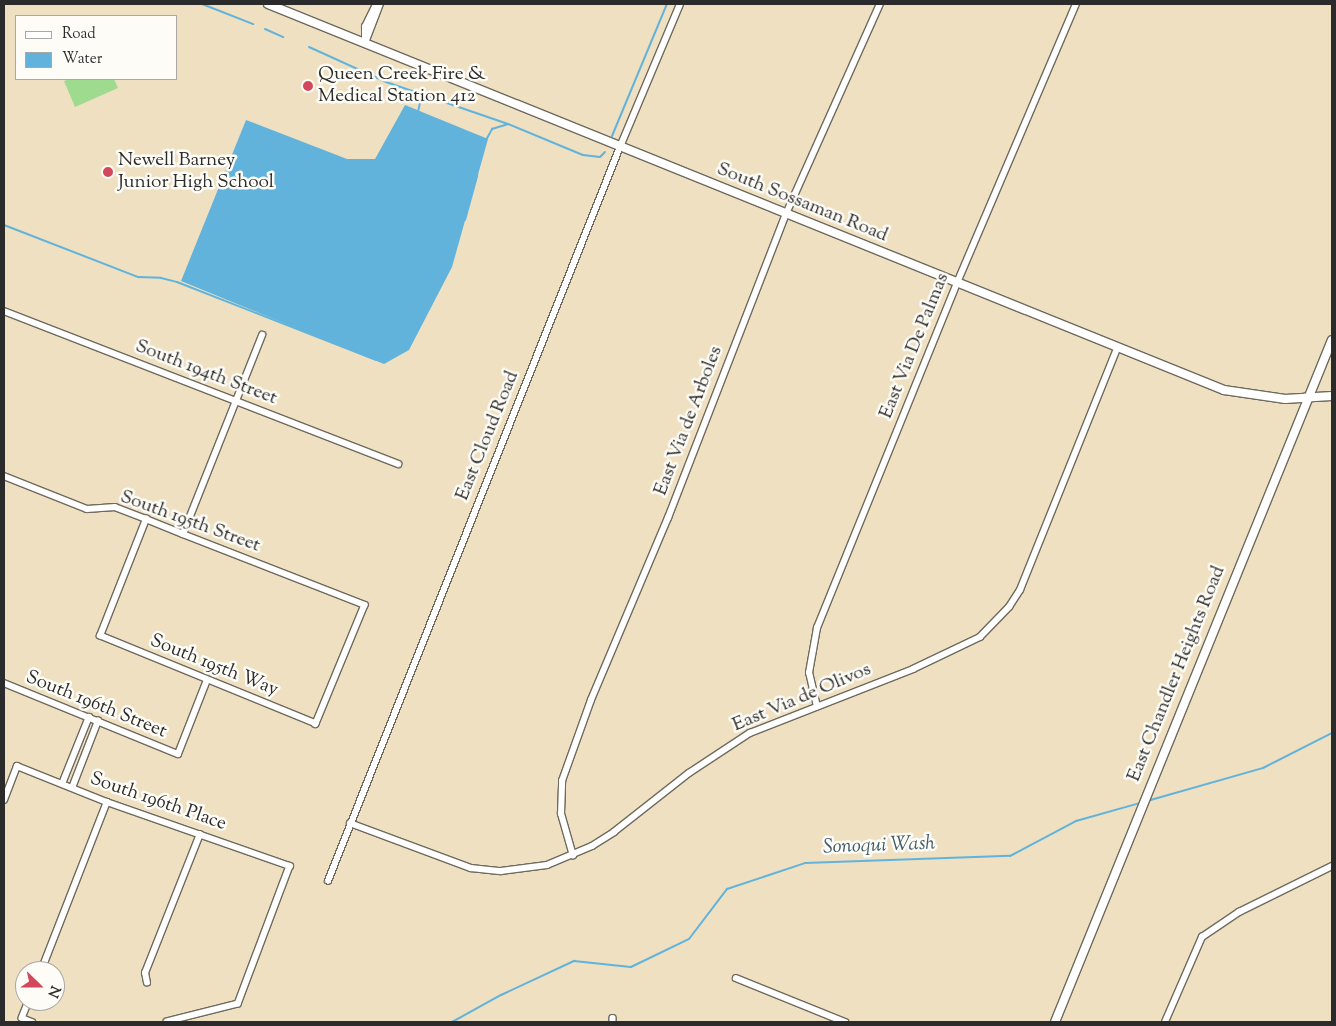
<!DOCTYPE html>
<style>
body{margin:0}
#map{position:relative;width:1336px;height:1026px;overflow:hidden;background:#eee0c0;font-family:"Sorts Mill Goudy",serif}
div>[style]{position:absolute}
.green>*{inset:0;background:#9fdb8f}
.water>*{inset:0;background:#61b3dc}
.stream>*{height:2px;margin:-1px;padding:0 1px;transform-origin:1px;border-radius:1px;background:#61b3dc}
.roads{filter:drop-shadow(1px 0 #6f6a5f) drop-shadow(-1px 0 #6f6a5f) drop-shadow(0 1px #6f6a5f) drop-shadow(0 -1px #6f6a5f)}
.minor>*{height:5.5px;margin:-2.75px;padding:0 2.75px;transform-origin:2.75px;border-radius:2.75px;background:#fff}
.secondary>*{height:8px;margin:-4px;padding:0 4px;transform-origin:4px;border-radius:4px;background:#fff}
.dots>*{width:14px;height:14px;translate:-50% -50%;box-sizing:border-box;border:2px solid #fdfcf7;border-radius:50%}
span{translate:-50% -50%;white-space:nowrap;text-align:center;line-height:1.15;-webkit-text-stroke:5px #fdfcf7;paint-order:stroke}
.poi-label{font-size:19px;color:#2b2b2b}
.left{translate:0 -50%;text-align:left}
.street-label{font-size:19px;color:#2b2b2b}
.water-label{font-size:20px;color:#3e5b69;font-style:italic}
.frame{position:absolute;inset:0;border:5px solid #2b2b2b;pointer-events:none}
.legend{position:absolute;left:15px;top:15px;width:162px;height:65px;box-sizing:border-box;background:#fdfcf7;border:1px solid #a9a8a5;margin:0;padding:6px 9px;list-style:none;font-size:15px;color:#2b2b2b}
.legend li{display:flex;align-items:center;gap:10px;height:25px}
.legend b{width:25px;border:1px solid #a9a8a5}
.north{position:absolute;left:15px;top:961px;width:50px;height:50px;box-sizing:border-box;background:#fdfcf7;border:1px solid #a9a8a5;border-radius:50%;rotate:112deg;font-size:14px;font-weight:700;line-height:20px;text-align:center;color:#2b2b2b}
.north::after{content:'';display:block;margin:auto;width:18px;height:22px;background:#d1495b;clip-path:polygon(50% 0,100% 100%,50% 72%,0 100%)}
</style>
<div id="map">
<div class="green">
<i style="clip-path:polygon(70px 79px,114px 79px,118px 88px,75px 107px,64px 81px)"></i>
</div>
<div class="water">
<i style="clip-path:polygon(405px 105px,488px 139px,452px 267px,409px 350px,384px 364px,181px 281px,246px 120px,347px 159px,375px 159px)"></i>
</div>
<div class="stream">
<i style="left:202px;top:4px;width:55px;rotate:21.4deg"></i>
<i style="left:265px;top:29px;width:20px;rotate:24deg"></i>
<i style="left:309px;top:47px;width:85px;rotate:24.4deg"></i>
<i style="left:386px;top:82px;width:129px;rotate:19deg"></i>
<i style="left:508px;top:124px;width:81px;rotate:22.5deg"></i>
<i style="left:583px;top:155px;width:17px;rotate:7deg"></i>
<i style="left:600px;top:157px;width:7px;rotate:-45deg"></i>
<i style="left:418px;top:112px;width:19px;rotate:-78deg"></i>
<i style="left:612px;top:136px;width:143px;rotate:-67.4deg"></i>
<i style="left:486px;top:140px;width:13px;rotate:-61deg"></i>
<i style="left:492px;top:129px;width:17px;rotate:-17deg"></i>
<i style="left:465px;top:220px;width:46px;rotate:-74.7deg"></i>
<i style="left:4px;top:225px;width:144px;rotate:21.2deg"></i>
<i style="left:138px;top:277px;width:23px;rotate:2deg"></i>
<i style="left:161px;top:278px;width:16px;rotate:14deg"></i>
<i style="left:177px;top:282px;width:214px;rotate:21.4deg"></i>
<i style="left:1147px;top:801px;width:121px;rotate:-15.9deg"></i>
<i style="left:1263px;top:768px;width:77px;rotate:-26.9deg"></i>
<i style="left:452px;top:1022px;width:56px;rotate:-28.9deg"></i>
<i style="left:501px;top:995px;width:81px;rotate:-25deg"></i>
<i style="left:574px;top:961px;width:57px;rotate:6deg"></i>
<i style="left:631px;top:967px;width:64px;rotate:-25.8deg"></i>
<i style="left:689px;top:939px;width:63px;rotate:-52.8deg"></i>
<i style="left:727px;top:889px;width:82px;rotate:-18.4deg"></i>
<i style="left:805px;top:863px;width:205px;rotate:-2deg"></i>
<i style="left:1010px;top:856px;width:75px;rotate:-27.9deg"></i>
<i style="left:1076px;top:821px;width:66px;rotate:-15.7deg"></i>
</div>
<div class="roads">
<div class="minor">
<i style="left:365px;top:41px;width:14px;rotate:-90deg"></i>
<i style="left:365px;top:27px;width:25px;rotate:-64deg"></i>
<i style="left:365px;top:43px;width:42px;rotate:-69deg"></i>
<i style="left:4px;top:311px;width:423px;rotate:21.2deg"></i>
<i style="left:4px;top:476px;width:89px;rotate:21.7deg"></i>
<i style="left:87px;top:509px;width:28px;rotate:-4deg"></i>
<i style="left:115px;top:507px;width:33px;rotate:21deg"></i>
<i style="left:146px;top:519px;width:40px;rotate:22deg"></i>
<i style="left:183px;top:534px;width:195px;rotate:21.3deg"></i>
<i style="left:365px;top:605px;width:129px;rotate:112.4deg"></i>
<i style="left:316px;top:724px;width:233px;rotate:-157.8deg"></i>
<i style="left:100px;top:636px;width:126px;rotate:-68.5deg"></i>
<i style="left:183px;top:534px;width:214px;rotate:-68.3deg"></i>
<i style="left:4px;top:683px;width:188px;rotate:22.2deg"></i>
<i style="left:178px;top:754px;width:79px;rotate:-68.6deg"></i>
<i style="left:817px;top:707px;width:35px;rotate:-103deg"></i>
<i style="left:809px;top:673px;width:46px;rotate:-79.9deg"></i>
<i style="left:817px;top:628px;width:372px;rotate:-67.9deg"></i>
<i style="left:957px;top:283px;width:303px;rotate:-66.9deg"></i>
<i style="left:62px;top:784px;width:72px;rotate:-68.1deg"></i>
<i style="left:72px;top:788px;width:72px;rotate:-68.8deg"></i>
<i style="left:4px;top:800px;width:36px;rotate:-69deg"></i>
<i style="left:17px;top:766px;width:97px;rotate:21.8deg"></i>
<i style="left:107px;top:802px;width:194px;rotate:19.3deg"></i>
<i style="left:290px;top:866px;width:147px;rotate:110.6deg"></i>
<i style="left:238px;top:1004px;width:73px;rotate:165.8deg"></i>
<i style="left:350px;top:823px;width:129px;rotate:20.4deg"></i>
<i style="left:471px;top:868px;width:30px;rotate:6deg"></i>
<i style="left:501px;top:871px;width:46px;rotate:-7.4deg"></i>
<i style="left:547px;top:865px;width:49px;rotate:-22.9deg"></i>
<i style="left:592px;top:846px;width:26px;rotate:-32deg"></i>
<i style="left:614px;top:832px;width:95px;rotate:-38.2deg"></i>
<i style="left:689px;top:773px;width:73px;rotate:-33.3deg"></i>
<i style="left:750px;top:733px;width:175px;rotate:-21.4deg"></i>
<i style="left:913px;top:669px;width:74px;rotate:-25.5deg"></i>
<i style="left:980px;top:637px;width:42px;rotate:-46deg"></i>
<i style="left:1009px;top:607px;width:20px;rotate:-57deg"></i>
<i style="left:1020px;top:590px;width:260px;rotate:-68.1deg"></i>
<i style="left:573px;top:856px;width:44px;rotate:-105.9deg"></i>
<i style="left:561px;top:814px;width:33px;rotate:-88deg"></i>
<i style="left:562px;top:781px;width:86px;rotate:-70.3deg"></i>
<i style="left:591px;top:700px;width:198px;rotate:-67.1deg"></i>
<i style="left:668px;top:518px;width:326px;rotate:-68.8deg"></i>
<i style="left:786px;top:214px;width:230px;rotate:-65.9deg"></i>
<i style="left:328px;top:881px;width:790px;rotate:-68.31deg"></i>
<i style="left:620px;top:147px;width:155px;rotate:-67.2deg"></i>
<i style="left:41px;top:971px;width:181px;rotate:-68.7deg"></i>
<i style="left:736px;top:978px;width:118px;rotate:22deg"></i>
<i style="left:147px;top:983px;width:10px;rotate:-101deg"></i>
<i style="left:145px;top:973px;width:149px;rotate:-68.4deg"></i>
<i style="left:29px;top:1001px;width:18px;rotate:112deg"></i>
<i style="left:22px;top:1018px;width:11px;rotate:22deg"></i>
<i style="left:613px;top:1018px;width:4px;rotate:90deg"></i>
<i style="left:1165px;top:1022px;width:93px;rotate:-66.5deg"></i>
<i style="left:1202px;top:937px;width:45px;rotate:-34deg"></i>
<i style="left:1239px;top:912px;width:104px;rotate:-26.3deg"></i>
</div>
<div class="secondary">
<i style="left:268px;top:4px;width:1031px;rotate:21.99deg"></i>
<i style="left:1224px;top:390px;width:62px;rotate:8.4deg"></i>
<i style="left:1285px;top:399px;width:47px;rotate:-3.7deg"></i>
<i style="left:1055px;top:1022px;width:736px;rotate:-67.9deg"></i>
</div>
</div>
<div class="dots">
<i style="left:308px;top:86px;background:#d1495b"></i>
<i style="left:108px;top:172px;background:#d1495b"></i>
</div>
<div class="poi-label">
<span class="left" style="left:318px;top:86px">Queen Creek Fire &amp;<br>Medical Station 412</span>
<span class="left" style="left:118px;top:172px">Newell Barney<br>Junior High School</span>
</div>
<div class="street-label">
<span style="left:802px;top:203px;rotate:22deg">South Sossaman Road</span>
<span style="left:915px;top:346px;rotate:-68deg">East Via De Palmas</span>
<span style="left:206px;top:373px;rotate:21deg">South 194th Street</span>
<span style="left:689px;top:421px;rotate:-69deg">East Via de Arboles</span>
<span style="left:488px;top:436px;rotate:-68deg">East Cloud Road</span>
<span style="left:190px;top:522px;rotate:20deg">South 195th Street</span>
<span style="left:214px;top:666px;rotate:22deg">South 195th Way</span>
<span style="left:1177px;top:674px;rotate:-68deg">East Chandler Heights Road</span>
<span style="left:802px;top:698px;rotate:-23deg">East Via de Olivos</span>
<span style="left:96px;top:705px;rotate:22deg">South 196th Street</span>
<span style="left:158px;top:802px;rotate:19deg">South 196th Place</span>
</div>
<div class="water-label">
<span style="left:879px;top:846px;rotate:-2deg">Sonoqui Wash</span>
</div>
<div class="frame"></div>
<ul class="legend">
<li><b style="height:6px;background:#fff"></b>Road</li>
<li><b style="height:14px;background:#61b3dc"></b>Water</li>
</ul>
<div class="north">N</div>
</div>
